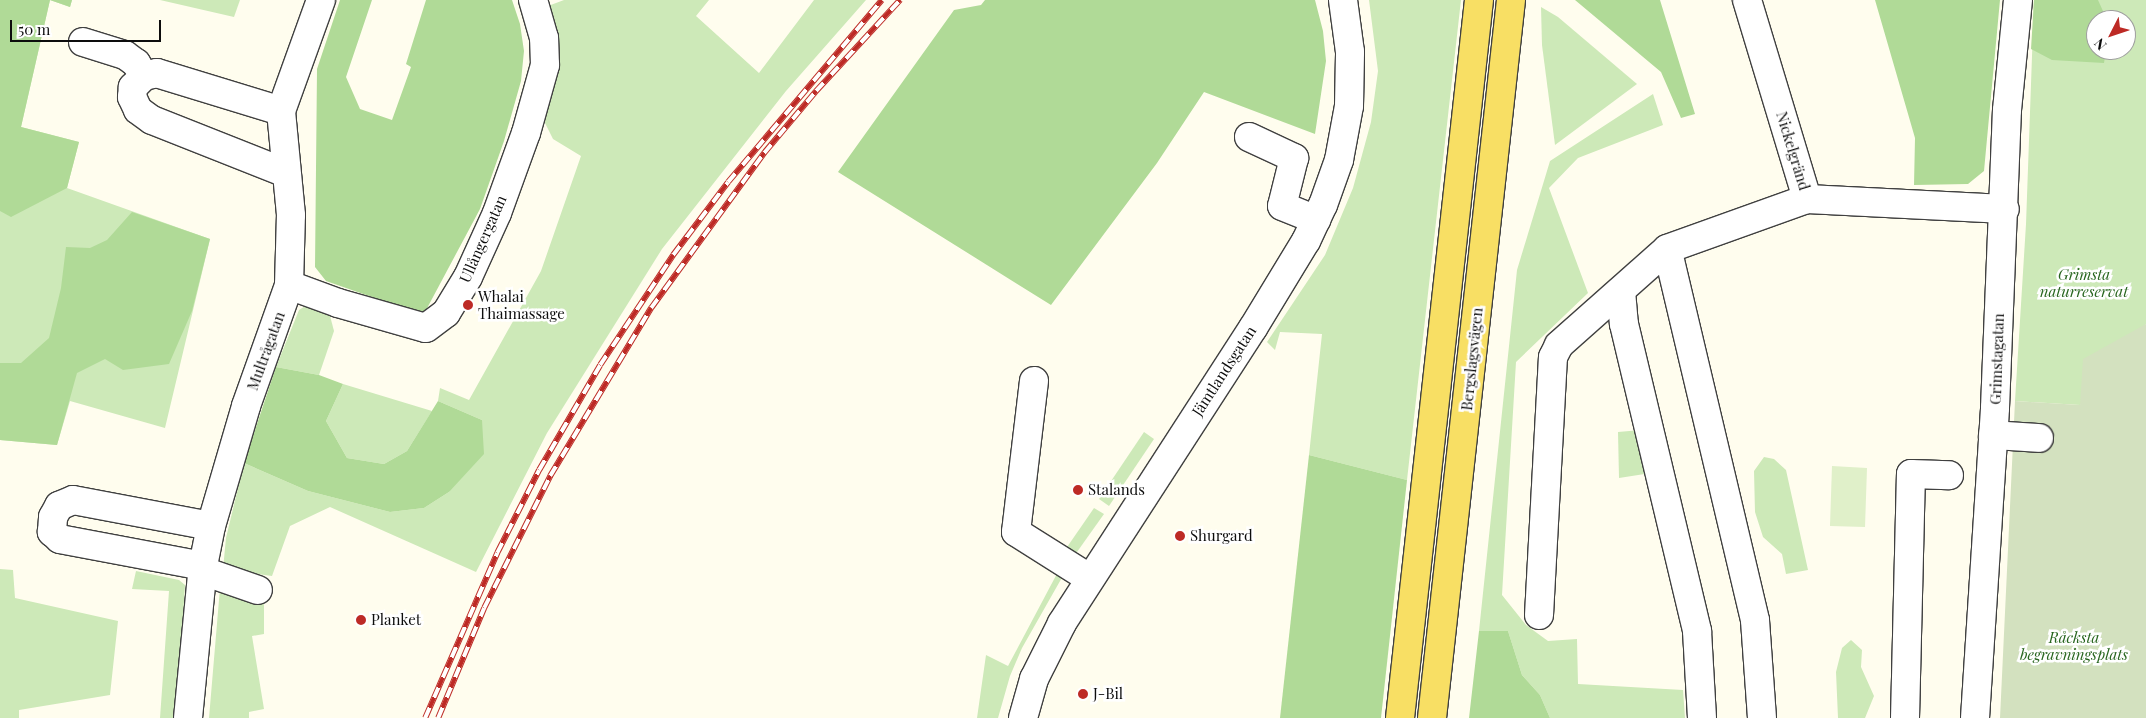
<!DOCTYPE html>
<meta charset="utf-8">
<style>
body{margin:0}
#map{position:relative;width:2146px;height:718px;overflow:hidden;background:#fffdee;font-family:"Playfair Display",serif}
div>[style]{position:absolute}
.green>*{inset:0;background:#cde9b8}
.forest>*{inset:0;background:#b0da97}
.cemetery>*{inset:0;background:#d3e1bf}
.pitch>*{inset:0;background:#e0f0c9}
.roads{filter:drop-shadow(1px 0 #404040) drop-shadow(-1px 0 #404040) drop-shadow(0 1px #404040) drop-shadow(0 -1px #404040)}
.minor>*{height:28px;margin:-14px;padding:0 14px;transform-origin:14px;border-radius:14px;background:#fff}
.major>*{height:28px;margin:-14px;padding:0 14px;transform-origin:14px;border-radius:14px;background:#f8df64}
.rail>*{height:5.5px;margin-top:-2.75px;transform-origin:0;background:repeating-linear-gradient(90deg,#fff 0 11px,#bd2a25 0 22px);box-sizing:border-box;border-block:1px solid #bd2a25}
.dots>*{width:14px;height:14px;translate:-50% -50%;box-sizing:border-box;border:2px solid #fff;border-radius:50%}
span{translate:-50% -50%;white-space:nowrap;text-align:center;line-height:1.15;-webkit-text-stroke:5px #fff;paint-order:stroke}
.street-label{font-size:15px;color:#0d0d0d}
.park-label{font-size:15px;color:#27651e;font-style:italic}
.poi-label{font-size:15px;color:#0d0d0d}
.left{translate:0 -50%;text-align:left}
.north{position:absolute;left:2086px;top:10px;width:50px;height:50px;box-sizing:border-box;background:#fff;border:1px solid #9e9e9e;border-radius:50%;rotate:229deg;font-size:14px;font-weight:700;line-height:20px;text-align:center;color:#0d0d0d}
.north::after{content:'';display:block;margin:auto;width:18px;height:22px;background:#bd2a25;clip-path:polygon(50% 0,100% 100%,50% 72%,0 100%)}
.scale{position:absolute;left:10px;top:20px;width:151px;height:22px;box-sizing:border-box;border:2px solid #0d0d0d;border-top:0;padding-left:6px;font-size:15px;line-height:18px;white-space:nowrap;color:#0d0d0d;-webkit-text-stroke:4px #fff;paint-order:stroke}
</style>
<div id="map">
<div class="green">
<i style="clip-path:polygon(0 0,72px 0,70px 7px,50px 0,21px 127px,79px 142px,67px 188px,210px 239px,165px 428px,70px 401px,57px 445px,0 440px)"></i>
<i style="clip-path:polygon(160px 0,240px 0,234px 17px)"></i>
<i style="clip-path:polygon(564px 0,709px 0,696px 16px,759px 73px,814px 0,866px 0,786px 91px,662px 249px,547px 433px,476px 572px,330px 507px,290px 526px,272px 576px,223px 569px,226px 538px,244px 463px,308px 491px,390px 512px,424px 508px,449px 492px,482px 420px,438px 401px,440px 388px,469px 400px,541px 271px,581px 156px,553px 139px,543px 119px,558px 67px,558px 40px,548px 6px)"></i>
<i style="clip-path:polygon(1369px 0,1461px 0,1407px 480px,1309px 455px,1322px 334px,1280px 332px,1275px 350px,1267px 342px,1325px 255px,1353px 188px,1371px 122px,1378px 71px)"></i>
<i style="clip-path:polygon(evenodd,2034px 0,2146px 0,2146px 324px,2080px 405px,2015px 401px,2026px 224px,2034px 0,2096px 20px,2126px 20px,2126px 50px,2096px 50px,2096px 20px)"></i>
<i style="clip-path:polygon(1541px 7px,1558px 17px,1637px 84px,1555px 145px,1542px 45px)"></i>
<i style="clip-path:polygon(1653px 94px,1663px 125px,1578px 158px,1549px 188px,1588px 293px,1516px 362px,1502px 595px,1526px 625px,1548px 641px,1577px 639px,1578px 684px,1683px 690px,1685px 718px,1550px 718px,1540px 695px,1522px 675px,1508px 631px,1479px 631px,1517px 270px,1550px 161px)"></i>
<i style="clip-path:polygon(307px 305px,329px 312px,334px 331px,319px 375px,276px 367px,299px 310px)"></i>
<i style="clip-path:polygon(343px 384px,432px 411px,407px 451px,384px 464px,347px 458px,326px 421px)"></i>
<i style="clip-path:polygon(1641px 430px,1651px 473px,1619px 478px,1618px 432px)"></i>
<i style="clip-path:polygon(1144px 432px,1154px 439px,1109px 506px,1099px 499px)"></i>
<i style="clip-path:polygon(1764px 457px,1774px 459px,1786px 470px,1808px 570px,1786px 574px,1782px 554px,1763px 537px,1755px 512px,1754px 471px)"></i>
<i style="clip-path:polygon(1094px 508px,1104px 514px,1072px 559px,1063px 553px)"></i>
<i style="clip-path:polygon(1060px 568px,1064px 574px,1022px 648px,1010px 676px,998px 718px,977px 718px,986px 655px,1008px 666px)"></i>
<i style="clip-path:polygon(0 569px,13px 570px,15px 598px,118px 621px,110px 695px,19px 710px,19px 718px,0 718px)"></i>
<i style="clip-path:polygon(136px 571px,179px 580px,185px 585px,177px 718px,160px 718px,169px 591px,132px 589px)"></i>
<i style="clip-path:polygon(220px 588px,264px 600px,264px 634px,252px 636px,264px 709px,249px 712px,249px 718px,209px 718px)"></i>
<i style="clip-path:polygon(1851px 640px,1862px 650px,1861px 667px,1874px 696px,1865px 718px,1838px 718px,1836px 672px,1842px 648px)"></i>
</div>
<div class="forest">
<i style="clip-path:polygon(0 0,72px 0,70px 7px,50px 0,21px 127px,79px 142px,67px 188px,11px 217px,0 211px)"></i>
<i style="clip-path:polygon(340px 0,372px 0,346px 77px,360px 109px,392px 120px,411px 67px,406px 64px,426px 0,512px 0,520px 24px,524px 51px,521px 81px,504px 141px,480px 209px,425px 312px,415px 312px,326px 281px,315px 267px,317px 69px)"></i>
<i style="clip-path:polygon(985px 0,1315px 0,1323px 31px,1326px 61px,1315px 134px,1204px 92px,1157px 163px,1051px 305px,838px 172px,954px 10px,981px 5px)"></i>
<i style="clip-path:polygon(1575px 0,1660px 0,1695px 114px,1681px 118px,1661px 72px)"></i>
<i style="clip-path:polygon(1875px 0,2000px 0,1984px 171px,1968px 184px,1914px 185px,1915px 138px)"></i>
<i style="clip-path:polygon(2034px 0,2098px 0,2107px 20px,2096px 20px,2096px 50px,2106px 50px,2104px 63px,2052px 60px,2031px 49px)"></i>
<i style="clip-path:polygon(132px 212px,210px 239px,192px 311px,169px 364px,123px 370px,105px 359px,77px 373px,57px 445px,0 440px,0 363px,21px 363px,49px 338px,61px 288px,66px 247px,90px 248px,107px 240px)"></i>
<i style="clip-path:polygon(276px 367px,319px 375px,343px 384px,326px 421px,347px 458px,384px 464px,407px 451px,438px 401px,482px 420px,484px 454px,449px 492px,424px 508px,390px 512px,308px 491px,244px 463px)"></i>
<i style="clip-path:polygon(1309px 455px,1407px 480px,1381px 718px,1280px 718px)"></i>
<i style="clip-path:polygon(1479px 631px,1508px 631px,1522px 675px,1540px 695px,1550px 718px,1469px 718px)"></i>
</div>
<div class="cemetery">
<i style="clip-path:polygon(2146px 324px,2146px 718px,2000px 718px,2015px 401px,2080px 405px,2083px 359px)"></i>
</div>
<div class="pitch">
<i style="clip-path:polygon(1832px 466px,1867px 468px,1865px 527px,1830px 526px)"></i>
</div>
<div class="roads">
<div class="minor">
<i style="left:1747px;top:0;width:208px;rotate:73.2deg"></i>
<i style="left:83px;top:42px;width:44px;rotate:17.2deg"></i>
<i style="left:125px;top:55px;width:14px;rotate:36deg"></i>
<i style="left:136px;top:63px;width:15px;rotate:58deg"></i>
<i style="left:281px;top:111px;width:130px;rotate:-163deg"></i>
<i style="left:157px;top:73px;width:13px;rotate:167deg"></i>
<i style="left:144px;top:76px;width:16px;rotate:135deg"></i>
<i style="left:133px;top:87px;width:10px;rotate:96deg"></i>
<i style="left:132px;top:97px;width:14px;rotate:65deg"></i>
<i style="left:138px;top:110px;width:17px;rotate:36deg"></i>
<i style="left:152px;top:120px;width:144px;rotate:21.6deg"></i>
<i style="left:1249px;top:137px;width:50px;rotate:25deg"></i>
<i style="left:1294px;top:158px;width:49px;rotate:104deg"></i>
<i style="left:1282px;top:206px;width:37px;rotate:22deg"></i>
<i style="left:289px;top:285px;width:52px;rotate:20.2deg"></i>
<i style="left:338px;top:303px;width:91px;rotate:15.9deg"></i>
<i style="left:426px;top:328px;width:25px;rotate:-37deg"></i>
<i style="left:446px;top:313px;width:42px;rotate:-58.6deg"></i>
<i style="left:468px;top:277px;width:70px;rotate:-65.6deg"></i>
<i style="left:497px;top:213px;width:85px;rotate:-70.1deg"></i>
<i style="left:526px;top:133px;width:71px;rotate:-74.4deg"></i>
<i style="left:545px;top:65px;width:27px;rotate:-92deg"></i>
<i style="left:544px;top:38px;width:40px;rotate:-106deg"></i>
<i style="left:1621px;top:291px;width:33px;rotate:85deg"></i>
<i style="left:1624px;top:324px;width:316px;rotate:76.6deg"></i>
<i style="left:1697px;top:631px;width:87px;rotate:86.7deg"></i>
<i style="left:1034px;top:381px;width:152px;rotate:96.8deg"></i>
<i style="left:1016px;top:532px;width:86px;rotate:32.2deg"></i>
<i style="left:1993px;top:435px;width:46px;rotate:3.7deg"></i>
<i style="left:203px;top:566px;width:146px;rotate:-169.3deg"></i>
<i style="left:60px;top:539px;width:11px;rotate:-139deg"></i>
<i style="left:52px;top:532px;width:15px;rotate:-86deg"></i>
<i style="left:53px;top:517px;width:13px;rotate:-61deg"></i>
<i style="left:59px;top:506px;width:15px;rotate:-23deg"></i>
<i style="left:73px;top:500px;width:140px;rotate:10.7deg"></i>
<i style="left:203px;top:571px;width:58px;rotate:19.1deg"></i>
<i style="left:1539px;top:615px;width:258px;rotate:-86.9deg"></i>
<i style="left:1553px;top:357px;width:13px;rotate:-63deg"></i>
<i style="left:1559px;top:345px;width:144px;rotate:-41.6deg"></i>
<i style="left:188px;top:718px;width:153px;rotate:-84.4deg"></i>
<i style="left:203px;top:566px;width:41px;rotate:-78.7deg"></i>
<i style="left:211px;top:526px;width:125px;rotate:-73.7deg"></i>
<i style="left:246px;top:406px;width:128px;rotate:-70.4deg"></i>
<i style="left:289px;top:285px;width:70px;rotate:-88.4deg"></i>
<i style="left:291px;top:215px;width:104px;rotate:-95.5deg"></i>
<i style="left:281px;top:111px;width:118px;rotate:-70.2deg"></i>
<i style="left:1023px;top:718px;width:41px;rotate:-74.2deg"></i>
<i style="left:1034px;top:679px;width:63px;rotate:-63.4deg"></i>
<i style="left:1062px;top:623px;width:351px;rotate:-57.1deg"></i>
<i style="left:1253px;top:328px;width:102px;rotate:-58.7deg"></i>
<i style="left:1306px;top:241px;width:40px;rotate:-65deg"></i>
<i style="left:1323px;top:205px;width:48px;rotate:-70.4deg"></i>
<i style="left:1339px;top:160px;width:55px;rotate:-79.5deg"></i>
<i style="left:1349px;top:106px;width:54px;rotate:-88.9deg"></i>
<i style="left:1350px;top:52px;width:52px;rotate:-97.7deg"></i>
<i style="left:1762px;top:718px;width:98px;rotate:-94.1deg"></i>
<i style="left:1755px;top:620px;width:381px;rotate:-103.3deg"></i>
<i style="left:1667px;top:249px;width:149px;rotate:-19.7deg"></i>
<i style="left:1807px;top:199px;width:198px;rotate:2.9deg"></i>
<i style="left:1905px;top:718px;width:244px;rotate:-88.6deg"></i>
<i style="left:1911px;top:474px;width:38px;rotate:2deg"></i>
<i style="left:1975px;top:718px;width:311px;rotate:-86.3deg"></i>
<i style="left:1995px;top:408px;width:298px;rotate:-87.7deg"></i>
<i style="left:2007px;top:110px;width:111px;rotate:-84.3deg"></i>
</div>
<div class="major">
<i style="left:1400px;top:718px;width:722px;rotate:-83.72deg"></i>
<i style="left:1432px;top:718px;width:722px;rotate:-83.72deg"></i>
</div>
</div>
<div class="rail">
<i style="left:425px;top:718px;width:180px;rotate:-66.4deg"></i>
<i style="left:497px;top:553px;width:93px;rotate:-63.2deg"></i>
<i style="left:539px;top:470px;width:121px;rotate:-59.8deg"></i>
<i style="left:600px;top:365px;width:132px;rotate:-56.4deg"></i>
<i style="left:673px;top:255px;width:91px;rotate:-53deg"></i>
<i style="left:728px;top:182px;width:238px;rotate:-49.8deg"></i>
<i style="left:438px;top:718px;width:119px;rotate:-67.3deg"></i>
<i style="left:484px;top:608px;width:148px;rotate:-63.4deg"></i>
<i style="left:550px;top:476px;width:196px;rotate:-59deg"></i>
<i style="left:651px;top:308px;width:192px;rotate:-53.9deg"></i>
<i style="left:764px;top:153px;width:81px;rotate:-50deg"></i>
<i style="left:816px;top:91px;width:124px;rotate:-47.3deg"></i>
</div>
<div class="dots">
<i style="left:468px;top:305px;background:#bd2a25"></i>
<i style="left:1078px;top:490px;background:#bd2a25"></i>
<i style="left:1180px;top:536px;background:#bd2a25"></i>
<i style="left:361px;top:620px;background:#bd2a25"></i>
<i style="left:1083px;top:694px;background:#bd2a25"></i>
</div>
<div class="street-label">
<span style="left:1793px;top:151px;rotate:73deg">Nickelgränd</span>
<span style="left:483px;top:239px;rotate:-66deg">Ullångergatan</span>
<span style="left:266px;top:351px;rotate:-70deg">Multrågatan</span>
<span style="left:1472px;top:359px;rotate:-84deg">Bergslagsvägen</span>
<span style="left:1997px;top:359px;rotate:-88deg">Grimstagatan</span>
<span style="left:1224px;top:371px;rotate:-57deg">Jämtlandsgatan</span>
</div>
<div class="park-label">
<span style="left:2084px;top:283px">Grimsta<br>naturreservat</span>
<span style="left:2074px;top:646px">Råcksta<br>begravningsplats</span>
</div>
<div class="poi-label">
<span class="left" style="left:478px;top:305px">Whalai<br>Thaimassage</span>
<span class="left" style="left:1088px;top:490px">Stalands</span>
<span class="left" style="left:1190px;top:536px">Shurgard</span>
<span class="left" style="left:371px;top:620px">Planket</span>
<span class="left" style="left:1093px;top:694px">J-Bil</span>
</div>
<div class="north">N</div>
<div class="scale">50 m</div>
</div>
